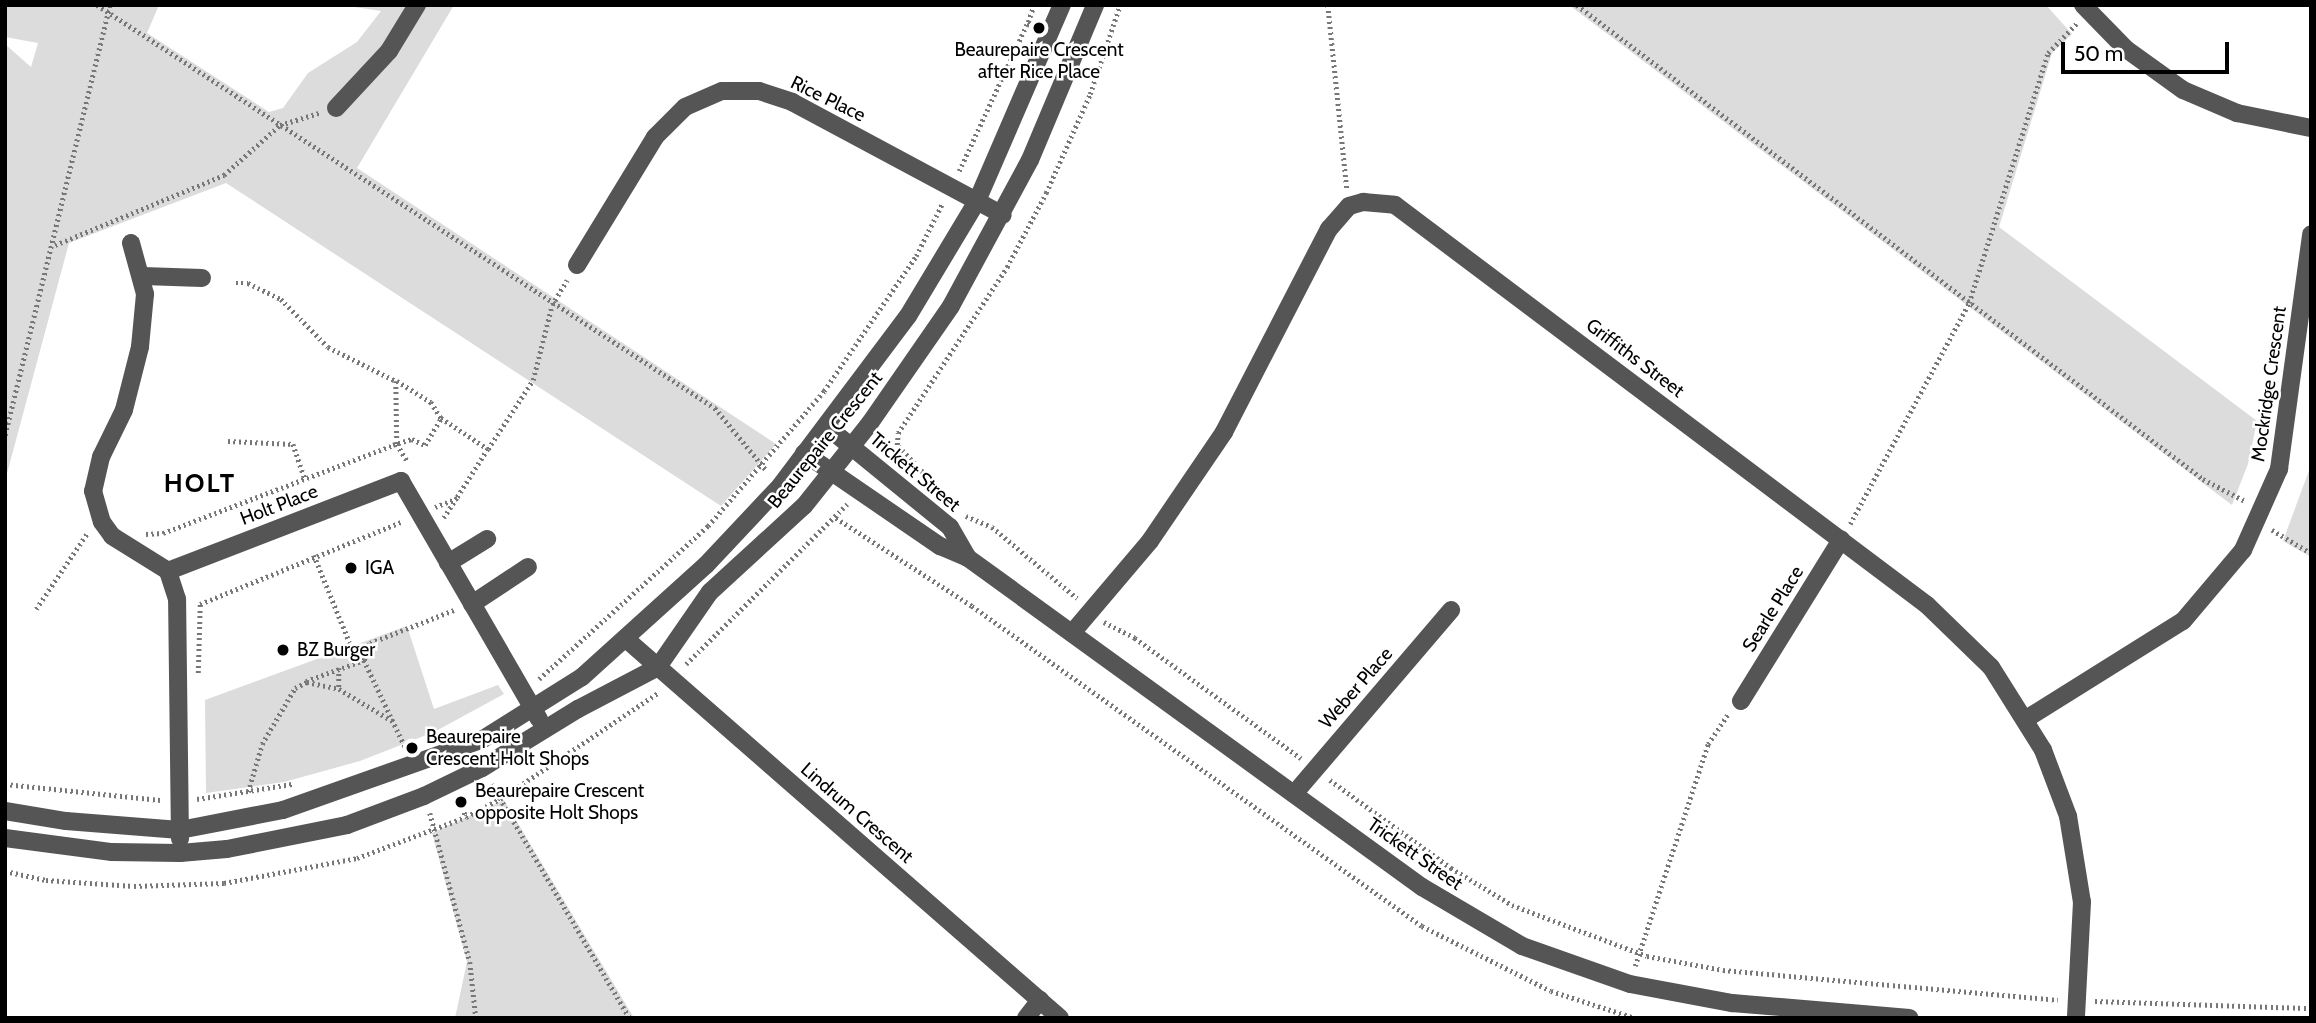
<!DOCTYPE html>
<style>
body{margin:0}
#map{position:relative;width:2316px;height:1023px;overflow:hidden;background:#fff;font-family:Cabin,sans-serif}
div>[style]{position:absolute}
.green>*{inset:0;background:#dcdcdc}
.path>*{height:4.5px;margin-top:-2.25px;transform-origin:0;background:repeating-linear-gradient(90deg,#777 0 2px,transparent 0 5.5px)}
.minor>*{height:18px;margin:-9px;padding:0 9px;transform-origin:9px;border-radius:9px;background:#555}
.dots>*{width:19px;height:19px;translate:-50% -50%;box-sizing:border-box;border:4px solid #fff;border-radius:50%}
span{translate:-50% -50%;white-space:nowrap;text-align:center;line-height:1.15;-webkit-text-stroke:5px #fff;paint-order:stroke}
.poi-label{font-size:19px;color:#000}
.left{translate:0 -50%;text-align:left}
.street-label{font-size:19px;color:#000}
.district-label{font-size:26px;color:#000;font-weight:700;letter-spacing:2px}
.frame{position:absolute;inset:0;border:7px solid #000;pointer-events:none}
.scale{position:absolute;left:2061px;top:42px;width:168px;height:32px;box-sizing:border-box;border:4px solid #000;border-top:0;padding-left:9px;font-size:21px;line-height:24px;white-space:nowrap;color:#000;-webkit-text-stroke:5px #fff;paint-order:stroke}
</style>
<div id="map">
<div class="green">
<i style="clip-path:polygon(5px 5px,159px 5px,147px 33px,269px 112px,283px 108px,308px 73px,357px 42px,381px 11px,341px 5px,454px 5px,357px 168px,776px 444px,721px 506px,226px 183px,69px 243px,5px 481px,5px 44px,31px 67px,38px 43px,5px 37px)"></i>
<i style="clip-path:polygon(1569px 5px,2046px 5px,2072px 34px,2052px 53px,1999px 227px,2257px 421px,2248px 464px,2232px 505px)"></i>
<i style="clip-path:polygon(2311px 465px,2311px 557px,2283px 541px)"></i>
<i style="clip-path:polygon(407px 626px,434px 709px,498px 685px,504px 694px,434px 732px,360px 761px,284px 782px,206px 793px,205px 700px)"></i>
<i style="clip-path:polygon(504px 800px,634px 1018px,455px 1018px,467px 962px,432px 833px)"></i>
</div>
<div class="path">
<i style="left:97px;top:5px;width:738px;rotate:33.11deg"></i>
<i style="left:715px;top:408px;width:82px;rotate:50.5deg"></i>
<i style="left:1328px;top:5px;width:185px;rotate:84.1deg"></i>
<i style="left:1577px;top:5px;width:785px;rotate:37.13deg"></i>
<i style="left:2203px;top:479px;width:47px;rotate:27.6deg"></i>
<i style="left:1028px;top:22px;width:18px;rotate:-71deg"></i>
<i style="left:959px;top:171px;width:164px;rotate:-65.2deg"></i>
<i style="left:1028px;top:22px;width:7px;rotate:27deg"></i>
<i style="left:55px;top:245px;width:183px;rotate:-22.5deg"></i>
<i style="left:224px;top:175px;width:75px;rotate:-41.8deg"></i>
<i style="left:280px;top:125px;width:41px;rotate:-17.1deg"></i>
<i style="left:236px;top:283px;width:12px"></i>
<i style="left:248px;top:283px;width:37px;rotate:26deg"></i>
<i style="left:281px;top:299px;width:67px;rotate:45.6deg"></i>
<i style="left:328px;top:347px;width:76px;rotate:26.6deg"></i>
<i style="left:396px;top:381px;width:63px;rotate:89.1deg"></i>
<i style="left:397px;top:444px;width:21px;rotate:59deg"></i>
<i style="left:397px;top:381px;width:40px;rotate:32deg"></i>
<i style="left:431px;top:402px;width:19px;rotate:58deg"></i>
<i style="left:441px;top:418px;width:56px;rotate:33.4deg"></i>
<i style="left:488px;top:449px;width:58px;rotate:122.3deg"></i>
<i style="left:5px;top:435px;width:443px;rotate:-76.3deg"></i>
<i style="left:228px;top:441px;width:65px;rotate:2.6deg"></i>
<i style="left:293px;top:444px;width:37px;rotate:71deg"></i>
<i style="left:488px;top:449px;width:82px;rotate:-56.9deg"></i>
<i style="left:533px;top:380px;width:77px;rotate:-75.8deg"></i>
<i style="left:552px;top:305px;width:29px;rotate:-59deg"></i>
<i style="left:941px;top:492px;width:64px;rotate:-133.1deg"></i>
<i style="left:897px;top:445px;width:12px;rotate:-85deg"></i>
<i style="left:898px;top:433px;width:199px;rotate:-56.7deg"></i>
<i style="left:1007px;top:267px;width:84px;rotate:-62.2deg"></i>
<i style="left:1046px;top:193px;width:108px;rotate:-66deg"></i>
<i style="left:1090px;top:94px;width:94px;rotate:-71.4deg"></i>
<i style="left:435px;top:507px;width:24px;rotate:-22deg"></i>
<i style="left:457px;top:498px;width:24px;rotate:123deg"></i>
<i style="left:966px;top:516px;width:28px;rotate:23deg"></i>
<i style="left:992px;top:527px;width:111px;rotate:39.9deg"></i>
<i style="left:836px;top:518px;width:162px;rotate:32.9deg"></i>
<i style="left:972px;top:606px;width:552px;rotate:35.42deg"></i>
<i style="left:1422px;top:926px;width:144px;rotate:26.7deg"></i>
<i style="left:1551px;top:991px;width:88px;rotate:17.8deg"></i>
<i style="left:1850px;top:524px;width:251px;rotate:-61.7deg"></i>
<i style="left:1969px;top:303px;width:262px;rotate:-72.5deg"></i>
<i style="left:2048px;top:53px;width:42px;rotate:-46deg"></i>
<i style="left:2272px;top:530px;width:45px;rotate:30.5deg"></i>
<i style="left:146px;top:534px;width:17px;rotate:-3deg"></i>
<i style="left:163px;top:533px;width:246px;rotate:-20.9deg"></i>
<i style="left:393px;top:445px;width:20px;rotate:-18deg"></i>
<i style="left:412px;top:439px;width:14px;rotate:25deg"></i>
<i style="left:425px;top:445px;width:31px;rotate:-59deg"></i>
<i style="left:314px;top:555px;width:100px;rotate:67.8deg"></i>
<i style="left:352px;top:648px;width:17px;rotate:45deg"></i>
<i style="left:364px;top:660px;width:98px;rotate:64.7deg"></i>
<i style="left:36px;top:609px;width:93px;rotate:-56deg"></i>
<i style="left:1104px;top:622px;width:35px;rotate:27deg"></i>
<i style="left:1135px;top:638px;width:205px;rotate:35.9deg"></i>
<i style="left:364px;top:660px;width:18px;rotate:-71deg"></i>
<i style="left:370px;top:643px;width:90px;rotate:-21.4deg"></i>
<i style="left:686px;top:664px;width:227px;rotate:-44.8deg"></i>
<i style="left:339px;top:668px;width:21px;rotate:90deg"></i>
<i style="left:339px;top:689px;width:64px;rotate:31deg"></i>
<i style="left:198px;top:673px;width:69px;rotate:-88.3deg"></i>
<i style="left:200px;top:604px;width:219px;rotate:-22.2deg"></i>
<i style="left:539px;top:679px;width:228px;rotate:-42.2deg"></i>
<i style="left:708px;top:526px;width:178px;rotate:-49.3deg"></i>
<i style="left:824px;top:391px;width:163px;rotate:-55.7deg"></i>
<i style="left:916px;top:256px;width:58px;rotate:-63.4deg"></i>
<i style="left:306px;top:681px;width:62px;rotate:-19.9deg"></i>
<i style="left:1330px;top:780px;width:150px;rotate:36deg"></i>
<i style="left:1451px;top:868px;width:71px;rotate:31.2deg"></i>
<i style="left:1512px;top:905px;width:144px;rotate:20.7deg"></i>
<i style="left:1647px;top:956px;width:77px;rotate:10.4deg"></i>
<i style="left:1723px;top:970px;width:336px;rotate:5.1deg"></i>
<i style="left:5px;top:784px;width:156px;rotate:5.9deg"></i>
<i style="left:248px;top:792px;width:50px;rotate:-73.7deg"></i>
<i style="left:262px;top:744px;width:65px;rotate:-59.5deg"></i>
<i style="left:295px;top:688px;width:13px;rotate:-27deg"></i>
<i style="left:307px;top:682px;width:33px;rotate:12deg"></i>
<i style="left:197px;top:799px;width:96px;rotate:-9deg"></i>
<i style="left:461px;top:802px;width:16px;rotate:72deg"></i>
<i style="left:466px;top:817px;width:38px;rotate:-28deg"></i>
<i style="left:500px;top:799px;width:17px;rotate:-121deg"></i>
<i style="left:430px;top:813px;width:154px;rotate:75deg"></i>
<i style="left:470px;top:962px;width:56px;rotate:83.9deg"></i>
<i style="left:5px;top:871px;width:42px;rotate:12.4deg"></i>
<i style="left:46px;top:880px;width:88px;rotate:3.9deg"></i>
<i style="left:134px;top:886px;width:90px;rotate:-1.9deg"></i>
<i style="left:224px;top:883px;width:135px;rotate:-10.6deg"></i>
<i style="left:357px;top:858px;width:116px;rotate:-20.6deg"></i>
<i style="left:1635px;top:966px;width:234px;rotate:-71.8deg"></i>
<i style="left:1708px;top:744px;width:37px;rotate:-56deg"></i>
<i style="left:2095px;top:1001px;width:216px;rotate:1.9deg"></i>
<i style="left:629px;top:1018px;width:254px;rotate:-120.5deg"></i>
<i style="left:500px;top:799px;width:190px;rotate:-33.9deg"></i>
</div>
<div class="minor">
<i style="left:2083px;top:5px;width:62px;rotate:45.7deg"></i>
<i style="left:2126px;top:49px;width:70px;rotate:35.7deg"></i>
<i style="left:2183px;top:90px;width:59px;rotate:23.1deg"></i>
<i style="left:2237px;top:113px;width:76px;rotate:11.5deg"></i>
<i style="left:336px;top:108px;width:78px;rotate:-47.1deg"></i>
<i style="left:389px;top:51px;width:54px;rotate:-58.7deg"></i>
<i style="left:131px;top:243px;width:53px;rotate:74.6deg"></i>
<i style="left:145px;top:294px;width:53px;rotate:95.4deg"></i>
<i style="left:140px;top:347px;width:65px;rotate:104.3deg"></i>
<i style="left:124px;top:410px;width:52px;rotate:116.1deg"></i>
<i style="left:101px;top:457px;width:35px;rotate:103deg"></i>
<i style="left:93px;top:491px;width:32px;rotate:74deg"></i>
<i style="left:102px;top:522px;width:17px;rotate:54deg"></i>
<i style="left:112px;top:536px;width:66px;rotate:32deg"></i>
<i style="left:577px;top:265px;width:150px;rotate:-58.6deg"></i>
<i style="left:655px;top:137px;width:42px;rotate:-45deg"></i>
<i style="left:685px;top:107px;width:40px;rotate:-23.4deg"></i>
<i style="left:722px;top:91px;width:37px"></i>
<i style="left:759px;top:91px;width:35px;rotate:18deg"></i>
<i style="left:792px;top:102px;width:239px;rotate:28.2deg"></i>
<i style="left:143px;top:276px;width:59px;rotate:1.9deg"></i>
<i style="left:826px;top:426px;width:160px;rotate:39.2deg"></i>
<i style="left:950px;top:527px;width:36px;rotate:60deg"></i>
<i style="left:804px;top:453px;width:165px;rotate:34.4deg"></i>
<i style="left:940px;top:546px;width:30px;rotate:23deg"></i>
<i style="left:968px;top:558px;width:561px;rotate:35.93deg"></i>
<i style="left:1422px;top:887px;width:116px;rotate:30.5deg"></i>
<i style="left:1522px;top:946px;width:114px;rotate:19.4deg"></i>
<i style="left:1630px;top:984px;width:104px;rotate:10.6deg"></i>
<i style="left:1732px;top:1003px;width:178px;rotate:4.8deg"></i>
<i style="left:448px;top:563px;width:46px;rotate:-31.6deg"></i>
<i style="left:472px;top:604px;width:67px;rotate:-33.5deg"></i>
<i style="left:1072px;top:633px;width:121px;rotate:-49.7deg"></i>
<i style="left:1150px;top:541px;width:132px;rotate:-55.8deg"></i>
<i style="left:1224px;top:432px;width:229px;rotate:-62.7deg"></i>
<i style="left:1329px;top:229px;width:30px;rotate:-49deg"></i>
<i style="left:1349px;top:206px;width:15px;rotate:-16deg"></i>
<i style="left:1363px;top:202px;width:32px;rotate:5deg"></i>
<i style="left:1395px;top:205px;width:666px;rotate:36.94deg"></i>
<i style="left:1927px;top:605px;width:89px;rotate:44.1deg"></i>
<i style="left:1991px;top:667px;width:98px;rotate:57.9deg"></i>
<i style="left:2043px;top:750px;width:71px;rotate:69.3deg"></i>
<i style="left:2068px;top:816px;width:87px;rotate:80.8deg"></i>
<i style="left:2082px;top:902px;width:116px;rotate:93deg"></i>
<i style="left:626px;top:639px;width:576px;rotate:41.13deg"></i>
<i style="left:1741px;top:701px;width:190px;rotate:-58.2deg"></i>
<i style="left:2026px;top:719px;width:185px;rotate:-32deg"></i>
<i style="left:2183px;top:621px;width:93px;rotate:-49.8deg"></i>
<i style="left:2243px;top:550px;width:89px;rotate:-66deg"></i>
<i style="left:2279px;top:469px;width:237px;rotate:-82.2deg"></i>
<i style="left:1294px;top:794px;width:242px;rotate:-49.5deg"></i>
<i style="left:5px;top:811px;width:62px;rotate:9.3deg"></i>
<i style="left:66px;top:821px;width:114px;rotate:4.5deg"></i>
<i style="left:180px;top:830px;width:105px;rotate:-11deg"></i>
<i style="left:283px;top:810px;width:212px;rotate:-19.5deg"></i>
<i style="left:483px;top:739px;width:117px;rotate:-32.1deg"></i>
<i style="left:582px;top:677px;width:167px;rotate:-42.1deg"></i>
<i style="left:706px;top:565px;width:110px;rotate:-46.8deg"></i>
<i style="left:781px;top:485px;width:211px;rotate:-53.1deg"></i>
<i style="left:908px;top:316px;width:134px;rotate:-59deg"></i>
<i style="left:977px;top:201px;width:214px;rotate:-66.6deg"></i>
<i style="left:5px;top:838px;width:108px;rotate:7.5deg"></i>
<i style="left:112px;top:852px;width:68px;rotate:0.8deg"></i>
<i style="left:180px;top:853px;width:47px;rotate:-4.9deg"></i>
<i style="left:227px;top:849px;width:122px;rotate:-11.3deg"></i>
<i style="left:347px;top:825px;width:82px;rotate:-20.6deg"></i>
<i style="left:424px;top:796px;width:64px;rotate:-25.8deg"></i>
<i style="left:482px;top:768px;width:113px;rotate:-31.6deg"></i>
<i style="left:578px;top:709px;width:90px;rotate:-27.7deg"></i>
<i style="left:658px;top:667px;width:91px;rotate:-55.3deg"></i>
<i style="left:710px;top:592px;width:127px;rotate:-42.5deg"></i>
<i style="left:804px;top:506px;width:106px;rotate:-51.5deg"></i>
<i style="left:870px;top:423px;width:142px;rotate:-55.3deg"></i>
<i style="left:951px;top:306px;width:166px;rotate:-61.6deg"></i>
<i style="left:1030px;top:160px;width:168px;rotate:-67.2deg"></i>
<i style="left:180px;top:839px;width:240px;rotate:-90.7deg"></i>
<i style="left:177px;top:599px;width:29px;rotate:-108deg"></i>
<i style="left:168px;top:571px;width:250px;rotate:-21.1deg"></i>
<i style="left:401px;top:481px;width:275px;rotate:59.9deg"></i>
<i style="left:1026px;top:1018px;width:23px;rotate:-52deg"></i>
</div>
<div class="dots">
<i style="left:1039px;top:28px;background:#000"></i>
<i style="left:351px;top:568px;background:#000"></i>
<i style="left:283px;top:650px;background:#000"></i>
<i style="left:412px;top:748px;background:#000"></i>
<i style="left:461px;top:802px;background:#000"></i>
</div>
<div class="poi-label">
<span style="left:1039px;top:61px">Beaurepaire Crescent<br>after Rice Place</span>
<span class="left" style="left:365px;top:568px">IGA</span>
<span class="left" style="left:297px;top:650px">BZ Burger</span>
<span class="left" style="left:426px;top:748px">Beaurepaire<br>Crescent Holt Shops</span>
<span class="left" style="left:475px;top:802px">Beaurepaire Crescent<br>opposite Holt Shops</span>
</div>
<div class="street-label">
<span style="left:828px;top:99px;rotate:26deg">Rice Place</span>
<span style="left:1635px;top:358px;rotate:37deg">Griffiths Street</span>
<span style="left:2269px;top:384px;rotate:-82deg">Mockridge Crescent</span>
<span style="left:825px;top:440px;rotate:-51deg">Beaurepaire Crescent</span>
<span style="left:915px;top:472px;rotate:40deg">Trickett Street</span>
<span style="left:279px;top:505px;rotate:-21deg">Holt Place</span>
<span style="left:1773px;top:609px;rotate:-58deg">Searle Place</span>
<span style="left:1356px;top:688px;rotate:-49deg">Weber Place</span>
<span style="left:857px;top:813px;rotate:41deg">Lindrum Crescent</span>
<span style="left:1415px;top:854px;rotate:35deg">Trickett Street</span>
</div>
<div class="district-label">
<span style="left:200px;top:484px">HOLT</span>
</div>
<div class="frame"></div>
<div class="scale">50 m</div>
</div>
